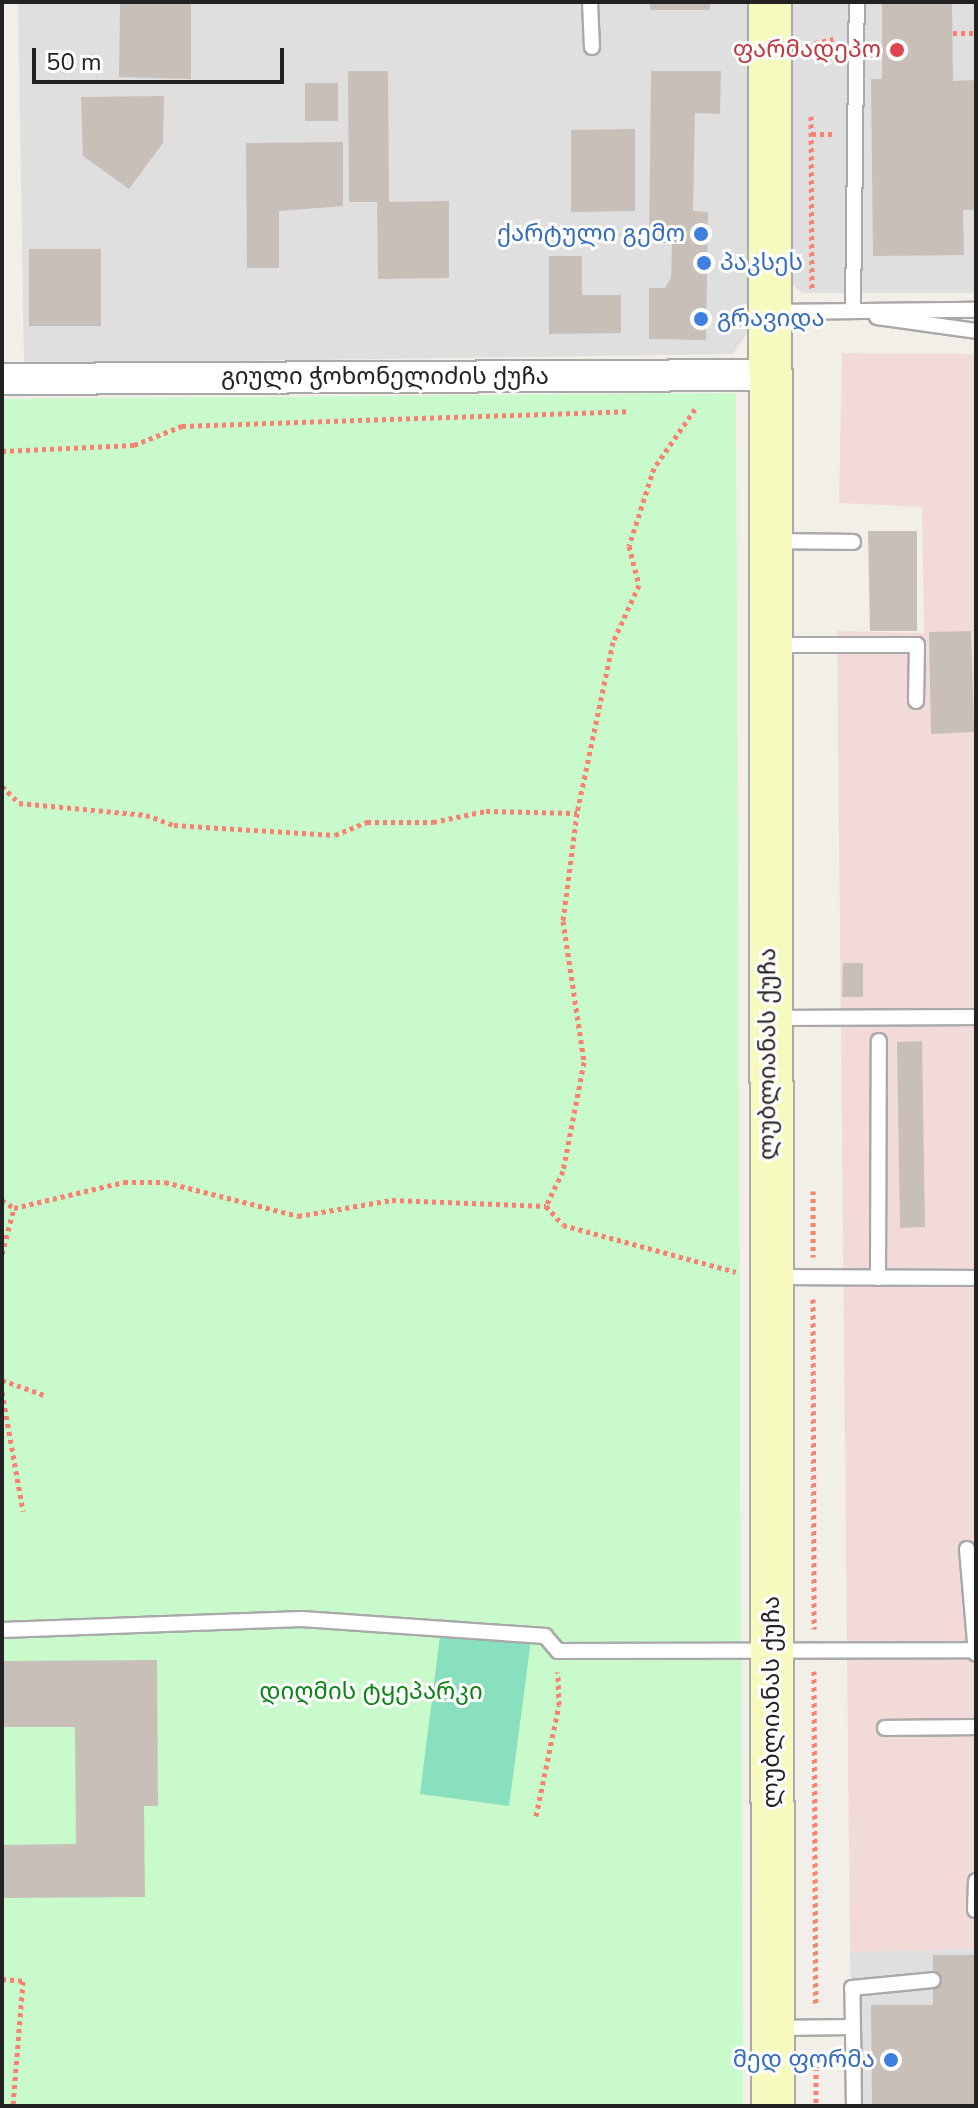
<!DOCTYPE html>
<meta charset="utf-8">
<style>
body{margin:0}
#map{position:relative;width:978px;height:2108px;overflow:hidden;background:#f2efe9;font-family:"Nunito Sans","Noto Sans Georgian",sans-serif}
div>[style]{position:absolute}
.residential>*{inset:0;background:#e0dfdf}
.commercial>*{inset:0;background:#f2dad9}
.park>*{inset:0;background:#c8facc}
.pitch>*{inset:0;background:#88e0be}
.building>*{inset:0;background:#c7bfb8}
.path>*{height:5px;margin-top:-2.5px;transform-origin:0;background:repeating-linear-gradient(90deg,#fa8072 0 4px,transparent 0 8px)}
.roads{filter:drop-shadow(2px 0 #a9a9a9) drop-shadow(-2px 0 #a9a9a9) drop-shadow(0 2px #a9a9a9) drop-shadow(0 -2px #a9a9a9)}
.lane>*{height:14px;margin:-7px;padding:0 7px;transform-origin:7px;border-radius:7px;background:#fff}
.street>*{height:30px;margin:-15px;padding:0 15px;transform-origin:15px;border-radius:15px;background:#fff}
.secondary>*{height:42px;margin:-21px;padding:0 21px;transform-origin:21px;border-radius:21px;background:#f7fabf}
.dots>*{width:22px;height:22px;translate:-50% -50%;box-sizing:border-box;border:4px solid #fff;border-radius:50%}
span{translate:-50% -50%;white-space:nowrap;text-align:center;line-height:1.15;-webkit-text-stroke:6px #fff;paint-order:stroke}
.health-label{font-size:24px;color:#be3a42}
.right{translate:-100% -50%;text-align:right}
.shop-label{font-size:24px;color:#366cbe}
.left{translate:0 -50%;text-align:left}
.street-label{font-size:24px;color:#222}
.park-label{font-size:24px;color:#0c8416}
.frame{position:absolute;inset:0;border:4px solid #222;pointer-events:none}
.scale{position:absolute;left:32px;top:48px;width:252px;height:36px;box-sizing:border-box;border:4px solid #222;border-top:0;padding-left:10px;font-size:24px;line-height:28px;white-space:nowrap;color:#222;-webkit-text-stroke:6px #fff;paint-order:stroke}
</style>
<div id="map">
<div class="residential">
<i style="clip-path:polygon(18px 2px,750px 2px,752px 326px,733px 354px,24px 364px)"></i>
<i style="clip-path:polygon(789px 2px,976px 2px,976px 293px,802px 293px,785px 277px)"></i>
<i style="clip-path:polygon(976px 1949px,976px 2106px,853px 2106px,850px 1952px)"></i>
</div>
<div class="commercial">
<i style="clip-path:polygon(842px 353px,976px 354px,976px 1949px,850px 1952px,837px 631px,924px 633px,922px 507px,839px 503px)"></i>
</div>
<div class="park">
<i style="clip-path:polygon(736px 393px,743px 2106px,2px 2106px,2px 399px)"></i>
</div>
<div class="pitch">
<i style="clip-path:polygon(441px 1628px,531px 1640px,509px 1806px,420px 1794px)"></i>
</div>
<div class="building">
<i style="clip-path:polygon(120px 2px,191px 2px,191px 79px,119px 77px)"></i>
<i style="clip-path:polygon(650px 2px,710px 2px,710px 10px,650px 10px)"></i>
<i style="clip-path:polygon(882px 2px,952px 2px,953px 81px,976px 80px,976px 210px,963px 210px,964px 255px,873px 256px,871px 79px,882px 79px)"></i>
<i style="clip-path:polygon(348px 71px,388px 71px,389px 202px,449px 201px,449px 278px,378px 279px,377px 202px,349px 202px)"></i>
<i style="clip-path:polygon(651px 71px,721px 71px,720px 114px,695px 113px,693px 211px,708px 212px,706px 340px,649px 339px,649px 288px,665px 288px,671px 278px,672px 243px,649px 243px)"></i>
<i style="clip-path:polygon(305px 83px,338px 83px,338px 121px,305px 121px)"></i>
<i style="clip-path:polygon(164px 96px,163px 143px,129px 189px,83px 156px,81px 97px)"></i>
<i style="clip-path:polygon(635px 129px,635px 211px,571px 212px,571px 130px)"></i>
<i style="clip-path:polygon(343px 142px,343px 206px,279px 211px,279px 268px,247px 268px,246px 143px)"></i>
<i style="clip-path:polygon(29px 249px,101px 249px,101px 326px,29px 326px)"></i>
<i style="clip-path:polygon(549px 256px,582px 256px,582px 295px,621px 295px,621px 333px,549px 334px)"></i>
<i style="clip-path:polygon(868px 531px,917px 531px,917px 631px,870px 631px)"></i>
<i style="clip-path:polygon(971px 631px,974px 732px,931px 734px,929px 632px)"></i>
<i style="clip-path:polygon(843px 963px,863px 963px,863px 997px,842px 997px)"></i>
<i style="clip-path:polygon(922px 1041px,925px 1227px,900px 1228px,897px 1042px)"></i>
<i style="clip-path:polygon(157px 1660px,158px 1806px,144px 1806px,145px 1897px,2px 1898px,2px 1845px,76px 1844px,75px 1727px,2px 1727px,2px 1661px)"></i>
<i style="clip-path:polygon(933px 1955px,976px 1955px,976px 2106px,872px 2106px,871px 2005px,933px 2005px)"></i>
</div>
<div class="path">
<i style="left:953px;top:33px;width:23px"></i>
<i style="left:807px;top:45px;width:27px;rotate:-13deg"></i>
<i style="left:811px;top:116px;width:174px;rotate:89.7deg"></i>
<i style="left:812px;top:134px;width:23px"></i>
<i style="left:695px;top:409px;width:72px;rotate:124.8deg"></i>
<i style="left:654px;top:468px;width:82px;rotate:107.8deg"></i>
<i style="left:629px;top:546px;width:40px;rotate:75.6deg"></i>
<i style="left:639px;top:585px;width:63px;rotate:114.5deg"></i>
<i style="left:613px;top:642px;width:175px;rotate:101.9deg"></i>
<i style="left:577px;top:813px;width:109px;rotate:97.4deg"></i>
<i style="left:563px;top:921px;width:143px;rotate:81.5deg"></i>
<i style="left:584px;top:1062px;width:111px;rotate:100.9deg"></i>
<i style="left:563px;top:1171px;width:39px;rotate:116deg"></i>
<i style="left:546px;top:1206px;width:25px;rotate:48deg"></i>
<i style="left:563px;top:1225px;width:179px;rotate:15.2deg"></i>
<i style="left:2px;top:451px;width:132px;rotate:-2.6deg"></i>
<i style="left:134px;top:445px;width:52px;rotate:-21.6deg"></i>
<i style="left:182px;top:426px;width:447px;rotate:-1.9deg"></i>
<i style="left:2px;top:786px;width:24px;rotate:45deg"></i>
<i style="left:19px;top:803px;width:128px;rotate:5.4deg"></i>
<i style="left:146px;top:815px;width:30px;rotate:20deg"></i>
<i style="left:174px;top:825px;width:161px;rotate:3.6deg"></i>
<i style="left:335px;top:835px;width:35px;rotate:-22deg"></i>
<i style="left:367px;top:822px;width:66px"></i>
<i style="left:433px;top:822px;width:54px;rotate:-11.7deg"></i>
<i style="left:486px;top:811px;width:91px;rotate:1.3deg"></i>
<i style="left:813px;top:1191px;width:66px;rotate:90deg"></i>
<i style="left:2px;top:1200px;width:14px;rotate:34deg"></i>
<i style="left:14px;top:1208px;width:113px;rotate:-13.3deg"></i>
<i style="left:124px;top:1182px;width:41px"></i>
<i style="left:165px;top:1182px;width:137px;rotate:14.3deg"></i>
<i style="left:298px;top:1216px;width:95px;rotate:-9.7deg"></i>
<i style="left:392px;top:1200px;width:154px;rotate:2.2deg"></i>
<i style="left:2px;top:1254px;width:48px;rotate:-75.4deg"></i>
<i style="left:813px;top:1299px;width:330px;rotate:89.8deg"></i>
<i style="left:2px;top:1380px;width:45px;rotate:19.7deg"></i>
<i style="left:2px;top:1392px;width:121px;rotate:80deg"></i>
<i style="left:814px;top:1671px;width:334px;rotate:89.7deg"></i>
<i style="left:536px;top:1816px;width:113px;rotate:-78.3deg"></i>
<i style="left:559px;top:1705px;width:33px;rotate:-92deg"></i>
<i style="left:2px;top:1979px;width:21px;rotate:5deg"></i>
<i style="left:23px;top:1981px;width:125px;rotate:94.6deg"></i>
<i style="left:816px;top:2051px;width:55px;rotate:90deg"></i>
</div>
<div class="roads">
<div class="lane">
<i style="left:590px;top:2px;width:45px;rotate:87.5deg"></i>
<i style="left:853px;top:311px;width:309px;rotate:-89.3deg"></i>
<i style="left:772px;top:312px;width:204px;rotate:-0.6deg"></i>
<i style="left:877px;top:317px;width:100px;rotate:8deg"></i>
<i style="left:774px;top:541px;width:79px;rotate:0.7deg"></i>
<i style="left:773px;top:645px;width:144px"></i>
<i style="left:917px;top:645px;width:56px;rotate:91deg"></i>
<i style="left:776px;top:1018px;width:200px;rotate:-0.3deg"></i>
<i style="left:777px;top:1277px;width:199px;rotate:0.3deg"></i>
<i style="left:878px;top:1278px;width:237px;rotate:-89.8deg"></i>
<i style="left:967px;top:1549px;width:105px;rotate:85.1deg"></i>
<i style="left:2px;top:1630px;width:300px;rotate:-2.1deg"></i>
<i style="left:302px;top:1619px;width:244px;rotate:4deg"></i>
<i style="left:545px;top:1636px;width:20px;rotate:49deg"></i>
<i style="left:558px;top:1651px;width:418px;rotate:-0.1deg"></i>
<i style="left:885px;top:1728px;width:91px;rotate:-0.6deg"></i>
<i style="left:975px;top:1910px;width:29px;rotate:-88deg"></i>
<i style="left:853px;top:2027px;width:79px;rotate:89.3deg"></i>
<i style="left:777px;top:2028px;width:76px;rotate:-0.8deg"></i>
<i style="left:853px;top:2027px;width:39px;rotate:-91deg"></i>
<i style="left:852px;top:1988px;width:81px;rotate:-5.6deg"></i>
</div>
<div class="street">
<i style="left:2px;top:379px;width:766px;rotate:-0.3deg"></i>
</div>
<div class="secondary">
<i style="left:770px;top:2px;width:2104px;rotate:89.92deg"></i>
</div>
</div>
<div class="dots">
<i style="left:897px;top:50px;background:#e0444e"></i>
<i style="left:701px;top:234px;background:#3f7fe0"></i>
<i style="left:704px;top:263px;background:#3f7fe0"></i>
<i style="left:701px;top:319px;background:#3f7fe0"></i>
<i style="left:891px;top:2060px;background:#3f7fe0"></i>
</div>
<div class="health-label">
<span class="right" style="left:881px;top:50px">ფარმადეპო</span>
</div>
<div class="shop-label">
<span class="right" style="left:685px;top:234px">ქარტული გემო</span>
<span class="left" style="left:720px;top:263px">პაკსეს</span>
<span class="left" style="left:717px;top:319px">გრავიდა</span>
<span class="right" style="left:875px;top:2060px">მედ ფორმა</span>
</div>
<div class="street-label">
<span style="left:385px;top:377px">გიული ჭოხონელიძის ქუჩა</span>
<span style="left:768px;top:1054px;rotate:-90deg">ლუბლიანას ქუჩა</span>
<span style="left:772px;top:1702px;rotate:-90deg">ლუბლიანას ქუჩა</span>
</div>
<div class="park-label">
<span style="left:371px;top:1692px">დიღმის ტყეპარკი</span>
</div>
<div class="frame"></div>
<div class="scale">50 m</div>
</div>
